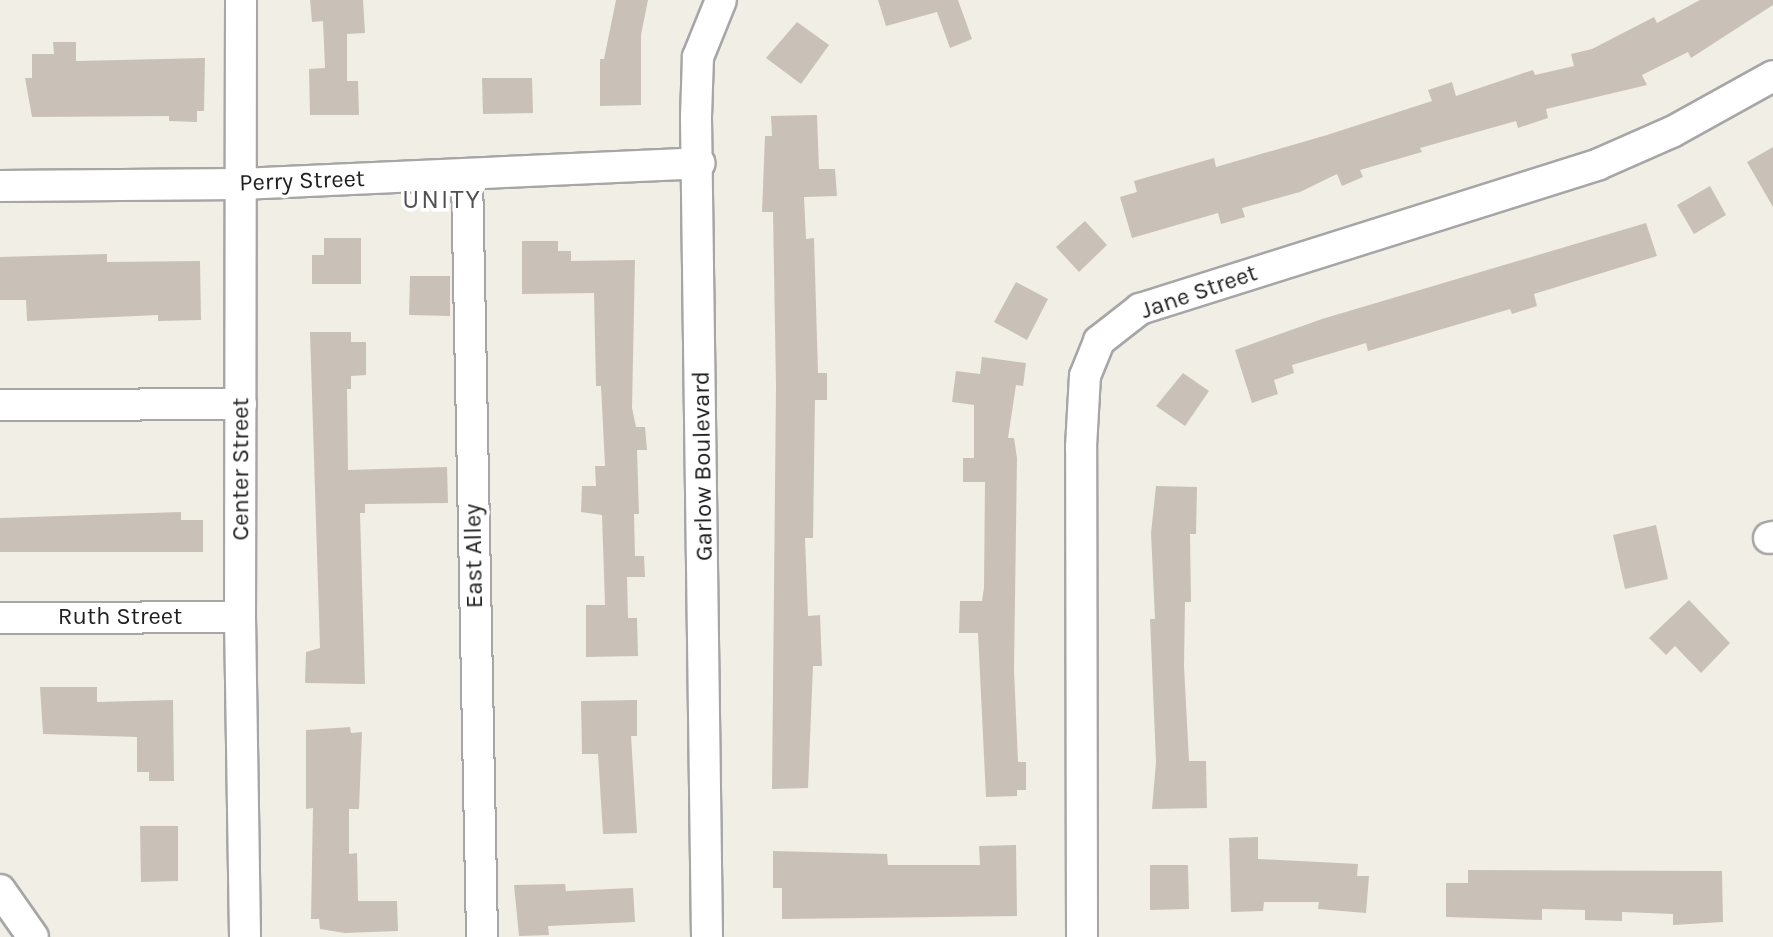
<!DOCTYPE html>
<style>
body{margin:0}
#map{position:relative;width:1773px;height:937px;overflow:hidden;background:#f1eee5;font-family:Karla,sans-serif}
div>[style]{position:absolute}
.building>*{inset:0;background:#c9c1b7}
.roads{filter:drop-shadow(2px 0 #a6a6a6) drop-shadow(-2px 0 #a6a6a6) drop-shadow(0 2px #a6a6a6) drop-shadow(0 -2px #a6a6a6)}
.street>*{height:30px;margin:-15px;padding:0 15px;transform-origin:15px;border-radius:15px;background:#fff}
span{translate:-50% -50%;white-space:nowrap;text-align:center;line-height:1.15;-webkit-text-stroke:7px #fff;paint-order:stroke}
.street-label{font-size:24px;color:#1f1f1f}
.neighbourhood-label{font-size:26px;color:#525252;letter-spacing:2px}
</style>
<div id="map">
<div class="building">
<i style="clip-path:polygon(310px 0,363px 0,365px 33px,347px 34px,347px 81px,358px 81px,359px 115px,310px 115px,309px 69px,325px 68px,323px 21px,312px 22px)"></i>
<i style="clip-path:polygon(616px 0,648px 0,641px 35px,641px 105px,600px 106px,600px 59px,604px 59px)"></i>
<i style="clip-path:polygon(878px 0,958px 0,972px 39px,950px 48px,937px 12px,886px 26px)"></i>
<i style="clip-path:polygon(1700px 0,1773px 0,1773px 5px,1691px 58px,1688px 52px,1642px 75px,1647px 85px,1546px 109px,1548px 118px,1518px 128px,1516px 121px,1420px 148px,1422px 152px,1360px 170px,1363px 177px,1342px 186px,1337px 174px,1300px 192px,1242px 208px,1245px 217px,1221px 224px,1218px 213px,1132px 238px,1120px 197px,1137px 192px,1134px 181px,1214px 158px,1216px 167px,1327px 135px,1432px 101px,1428px 90px,1452px 82px,1456px 96px,1533px 70px,1535px 75px,1574px 66px,1571px 54px,1592px 49px,1654px 17px,1657px 23px)"></i>
<i style="clip-path:polygon(797px 22px,829px 45px,801px 84px,766px 58px)"></i>
<i style="clip-path:polygon(53px 42px,76px 42px,76px 61px,205px 58px,204px 111px,197px 111px,197px 122px,169px 121px,169px 116px,32px 117px,25px 78px,32px 78px,32px 54px,54px 54px)"></i>
<i style="clip-path:polygon(482px 78px,532px 78px,533px 113px,483px 114px)"></i>
<i style="clip-path:polygon(817px 115px,819px 169px,835px 169px,837px 196px,804px 197px,806px 239px,814px 238px,818px 373px,827px 373px,827px 400px,815px 400px,813px 538px,805px 538px,808px 616px,820px 615px,822px 666px,813px 666px,808px 788px,772px 789px,776px 386px,773px 212px,762px 212px,765px 136px,772px 136px,771px 116px)"></i>
<i style="clip-path:polygon(1773px 147px,1773px 207px,1747px 162px)"></i>
<i style="clip-path:polygon(1710px 186px,1726px 215px,1694px 234px,1677px 205px)"></i>
<i style="clip-path:polygon(1085px 221px,1107px 245px,1079px 272px,1056px 247px)"></i>
<i style="clip-path:polygon(1646px 223px,1657px 256px,1534px 294px,1537px 306px,1512px 314px,1510px 309px,1368px 351px,1366px 343px,1292px 365px,1294px 373px,1274px 380px,1278px 394px,1252px 403px,1235px 350px,1322px 319px)"></i>
<i style="clip-path:polygon(324px 238px,361px 238px,361px 284px,312px 284px,312px 255px,324px 255px)"></i>
<i style="clip-path:polygon(522px 241px,558px 241px,558px 251px,571px 251px,571px 261px,635px 260px,632px 408px,636px 427px,645px 427px,647px 450px,637px 450px,639px 514px,634px 514px,635px 556px,644px 556px,645px 577px,627px 577px,628px 618px,637px 618px,638px 656px,586px 657px,586px 605px,605px 605px,602px 515px,581px 512px,582px 486px,596px 486px,595px 466px,605px 466px,601px 386px,596px 386px,594px 293px,522px 294px)"></i>
<i style="clip-path:polygon(107px 254px,107px 262px,200px 261px,201px 320px,158px 321px,158px 315px,27px 321px,26px 300px,0 300px,0 257px)"></i>
<i style="clip-path:polygon(410px 276px,450px 276px,450px 316px,409px 315px)"></i>
<i style="clip-path:polygon(1016px 282px,1048px 299px,1027px 340px,994px 322px)"></i>
<i style="clip-path:polygon(310px 332px,351px 332px,351px 342px,366px 342px,366px 375px,351px 376px,351px 389px,347px 389px,348px 470px,447px 467px,448px 503px,365px 504px,365px 513px,360px 513px,365px 684px,305px 683px,306px 652px,320px 648px)"></i>
<i style="clip-path:polygon(982px 357px,1026px 363px,1023px 386px,1016px 385px,1008px 438px,1014px 438px,1017px 458px,1014px 670px,1018px 762px,1026px 762px,1026px 790px,1017px 790px,1017px 796px,986px 797px,978px 633px,959px 633px,960px 601px,982px 601px,984px 587px,985px 482px,963px 482px,963px 458px,974px 458px,974px 405px,952px 402px,956px 371px,980px 374px)"></i>
<i style="clip-path:polygon(1183px 373px,1209px 391px,1185px 426px,1156px 406px)"></i>
<i style="clip-path:polygon(1156px 486px,1197px 487px,1196px 534px,1190px 534px,1191px 602px,1185px 602px,1184px 666px,1189px 761px,1206px 761px,1207px 808px,1152px 809px,1156px 762px,1150px 619px,1155px 619px,1151px 533px)"></i>
<i style="clip-path:polygon(181px 512px,181px 520px,203px 520px,203px 552px,0 552px,0 518px)"></i>
<i style="clip-path:polygon(1656px 525px,1668px 579px,1625px 589px,1613px 535px)"></i>
<i style="clip-path:polygon(1689px 600px,1730px 643px,1701px 673px,1675px 646px,1666px 655px,1649px 638px)"></i>
<i style="clip-path:polygon(40px 687px,97px 687px,97px 702px,173px 700px,174px 781px,149px 781px,149px 772px,137px 772px,137px 737px,43px 734px)"></i>
<i style="clip-path:polygon(637px 700px,637px 736px,631px 736px,637px 833px,603px 834px,598px 754px,582px 754px,581px 701px)"></i>
<i style="clip-path:polygon(350px 727px,351px 733px,362px 732px,359px 809px,349px 809px,349px 854px,357px 853px,358px 901px,397px 901px,398px 931px,345px 933px,320px 929px,319px 919px,311px 919px,313px 808px,306px 809px,306px 730px)"></i>
<i style="clip-path:polygon(140px 826px,178px 826px,178px 881px,141px 882px)"></i>
<i style="clip-path:polygon(1258px 837px,1258px 859px,1358px 864px,1357px 876px,1369px 876px,1366px 913px,1318px 909px,1319px 902px,1264px 902px,1263px 911px,1231px 912px,1229px 838px)"></i>
<i style="clip-path:polygon(1016px 845px,1017px 916px,782px 919px,782px 888px,773px 888px,773px 851px,887px 854px,888px 865px,980px 865px,979px 846px)"></i>
<i style="clip-path:polygon(1150px 865px,1188px 865px,1189px 909px,1150px 910px)"></i>
<i style="clip-path:polygon(1468px 870px,1722px 871px,1723px 922px,1673px 925px,1673px 914px,1622px 912px,1622px 921px,1585px 920px,1585px 910px,1542px 909px,1542px 920px,1446px 917px,1446px 883px,1468px 883px)"></i>
<i style="clip-path:polygon(565px 884px,566px 891px,633px 888px,635px 922px,548px 926px,549px 935px,519px 936px,514px 885px)"></i>
</div>
<div class="roads">
<div class="street">
<i style="left:241px;top:0;width:617px;rotate:90.09deg"></i>
<i style="left:240px;top:617px;width:320px;rotate:89.1deg"></i>
<i style="left:467px;top:175px;width:762px;rotate:88.87deg"></i>
<i style="left:0;top:186px;width:241px;rotate:-0.5deg"></i>
<i style="left:241px;top:184px;width:459px;rotate:-2.6deg"></i>
<i style="left:0;top:405px;width:241px;rotate:-0.2deg"></i>
<i style="left:1769px;top:538px;width:4px;rotate:-14deg"></i>
<i style="left:0;top:618px;width:240px;rotate:-0.2deg"></i>
<i style="left:0;top:890px;width:57px;rotate:54.9deg"></i>
<i style="left:707px;top:937px;width:820px;rotate:-90.77deg"></i>
<i style="left:696px;top:117px;width:60px;rotate:-88.1deg"></i>
<i style="left:698px;top:57px;width:61px;rotate:-68deg"></i>
<i style="left:1082px;top:937px;width:490px;rotate:-90.1deg"></i>
<i style="left:1081px;top:447px;width:71px;rotate:-86.8deg"></i>
<i style="left:1085px;top:376px;width:38px;rotate:-68deg"></i>
<i style="left:1099px;top:341px;width:52px;rotate:-38deg"></i>
<i style="left:1140px;top:309px;width:481px;rotate:-17.5deg"></i>
<i style="left:1599px;top:164px;width:80px;rotate:-23.7deg"></i>
<i style="left:1672px;top:132px;width:115px;rotate:-29deg"></i>
</div>
</div>
<div class="street-label">
<span style="left:302px;top:181px;rotate:-2deg">Perry Street</span>
<span style="left:1199px;top:292px;rotate:-19deg">Jane Street</span>
<span style="left:703px;top:466px;rotate:-91deg">Garlow Boulevard</span>
<span style="left:241px;top:469px;rotate:-90deg">Center Street</span>
<span style="left:474px;top:556px;rotate:-91deg">East Alley</span>
<span style="left:120px;top:617px">Ruth Street</span>
</div>
<div class="neighbourhood-label">
<span style="left:442px;top:200px">UNITY</span>
</div>
</div>
